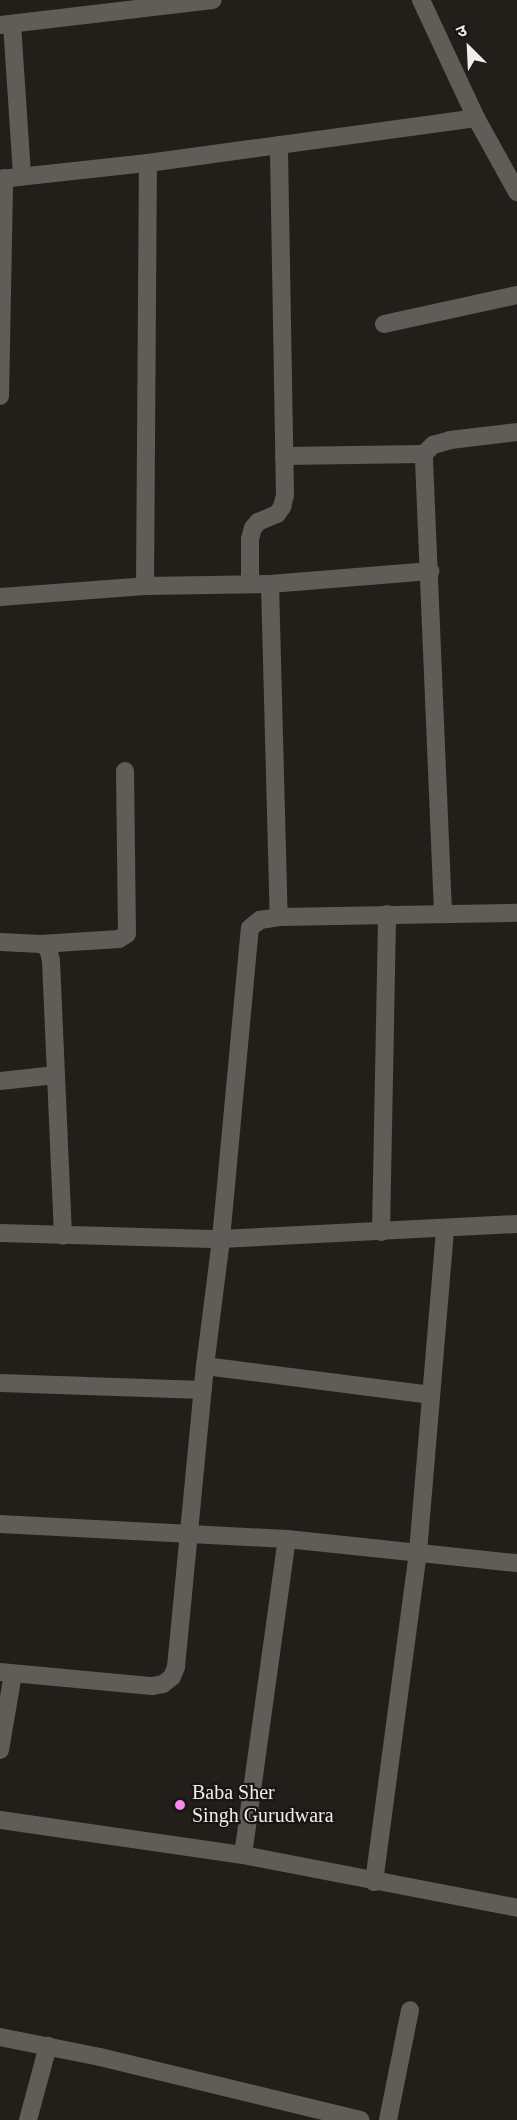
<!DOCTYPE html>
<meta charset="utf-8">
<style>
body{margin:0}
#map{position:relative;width:517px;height:2120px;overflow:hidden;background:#221f1b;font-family:"Times New Roman","Noto Sans Devanagari",serif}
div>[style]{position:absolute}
.street>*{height:18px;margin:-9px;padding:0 9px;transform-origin:9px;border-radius:9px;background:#605c58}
.dots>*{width:16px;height:16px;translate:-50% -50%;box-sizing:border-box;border:3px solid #191512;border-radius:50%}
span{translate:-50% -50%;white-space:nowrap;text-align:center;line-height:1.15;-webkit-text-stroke:4.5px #191512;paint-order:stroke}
.poi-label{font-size:20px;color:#f0edeb}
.left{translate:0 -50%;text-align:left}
.north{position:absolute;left:439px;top:18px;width:60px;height:60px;-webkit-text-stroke:4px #191512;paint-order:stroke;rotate:336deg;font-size:16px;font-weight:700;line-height:24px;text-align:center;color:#f0edeb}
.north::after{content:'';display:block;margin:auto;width:21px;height:27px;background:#f0edeb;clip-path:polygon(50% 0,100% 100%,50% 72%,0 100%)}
</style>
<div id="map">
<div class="street">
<i style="left:421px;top:0;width:130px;rotate:65deg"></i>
<i style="left:12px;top:24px;width:152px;rotate:86.2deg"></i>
<i style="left:0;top:25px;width:214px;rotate:-6.7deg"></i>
<i style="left:0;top:179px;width:149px;rotate:-6.2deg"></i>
<i style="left:148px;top:163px;width:331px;rotate:-7.8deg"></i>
<i style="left:476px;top:118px;width:85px;rotate:61deg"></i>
<i style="left:384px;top:324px;width:136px;rotate:-12.3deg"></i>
<i style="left:0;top:396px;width:218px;rotate:-88.9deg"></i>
<i style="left:284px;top:456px;width:140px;rotate:-0.8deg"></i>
<i style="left:250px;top:584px;width:45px;rotate:-90deg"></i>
<i style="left:250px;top:539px;width:11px;rotate:-75deg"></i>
<i style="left:253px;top:528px;width:8px;rotate:-50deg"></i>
<i style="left:258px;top:522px;width:21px;rotate:-23deg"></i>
<i style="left:277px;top:514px;width:9px;rotate:-54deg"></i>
<i style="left:282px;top:507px;width:12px;rotate:-76deg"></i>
<i style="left:285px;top:495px;width:350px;rotate:-91deg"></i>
<i style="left:270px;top:584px;width:333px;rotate:88.5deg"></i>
<i style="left:145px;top:586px;width:423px;rotate:-89.6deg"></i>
<i style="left:0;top:597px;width:145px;rotate:-4.3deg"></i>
<i style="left:145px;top:586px;width:125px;rotate:-0.9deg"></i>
<i style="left:270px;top:584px;width:161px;rotate:-4.6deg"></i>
<i style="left:443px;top:913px;width:459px;rotate:-92.4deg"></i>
<i style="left:424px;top:454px;width:13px;rotate:-45deg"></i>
<i style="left:433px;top:445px;width:18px;rotate:-16deg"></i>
<i style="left:450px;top:440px;width:67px;rotate:-6.8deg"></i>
<i style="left:0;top:942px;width:41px;rotate:2.8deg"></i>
<i style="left:41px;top:944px;width:8px;rotate:30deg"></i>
<i style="left:48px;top:948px;width:13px;rotate:77deg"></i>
<i style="left:51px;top:961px;width:275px;rotate:87.5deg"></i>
<i style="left:41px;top:944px;width:78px;rotate:-3.7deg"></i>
<i style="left:119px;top:939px;width:9px;rotate:-32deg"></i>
<i style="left:127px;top:934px;width:163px;rotate:-90.7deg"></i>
<i style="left:0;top:1081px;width:56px;rotate:-6.1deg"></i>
<i style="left:381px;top:1232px;width:318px;rotate:-88.9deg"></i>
<i style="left:0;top:1233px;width:221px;rotate:1.6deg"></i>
<i style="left:221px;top:1239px;width:296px;rotate:-2.9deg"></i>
<i style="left:205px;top:1366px;width:228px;rotate:7.3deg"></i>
<i style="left:0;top:1383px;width:203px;rotate:2deg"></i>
<i style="left:0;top:1524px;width:287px;rotate:3deg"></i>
<i style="left:287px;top:1539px;width:231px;rotate:6deg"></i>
<i style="left:0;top:1672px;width:153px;rotate:5.3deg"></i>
<i style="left:152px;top:1686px;width:11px;rotate:-10deg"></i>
<i style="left:163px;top:1684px;width:11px;rotate:-38deg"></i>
<i style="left:172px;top:1677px;width:11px;rotate:-68deg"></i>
<i style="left:176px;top:1667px;width:302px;rotate:-84.5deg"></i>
<i style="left:205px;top:1366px;width:128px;rotate:-82.8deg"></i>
<i style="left:221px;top:1239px;width:312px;rotate:-84.7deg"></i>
<i style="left:250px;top:928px;width:13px;rotate:-39deg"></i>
<i style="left:260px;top:920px;width:19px;rotate:-9deg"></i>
<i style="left:279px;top:917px;width:238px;rotate:-1deg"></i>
<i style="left:0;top:1750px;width:77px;rotate:-80.3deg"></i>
<i style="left:0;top:1820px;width:246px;rotate:8.2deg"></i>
<i style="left:243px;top:1855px;width:279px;rotate:10.9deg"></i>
<i style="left:243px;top:1855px;width:319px;rotate:-82.1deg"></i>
<i style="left:374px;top:1882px;width:333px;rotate:-82.4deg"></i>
<i style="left:418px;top:1552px;width:323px;rotate:-85.2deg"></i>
<i style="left:0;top:2037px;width:102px;rotate:11.3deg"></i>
<i style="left:100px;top:2057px;width:268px;rotate:13.6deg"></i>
<i style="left:28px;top:2120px;width:77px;rotate:-74.9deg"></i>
<i style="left:388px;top:2120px;width:112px;rotate:-78.7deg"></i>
</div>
<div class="dots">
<i style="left:180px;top:1805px;background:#f788ec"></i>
</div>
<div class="poi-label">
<span class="left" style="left:192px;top:1804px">Baba Sher<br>Singh Gurudwara</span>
</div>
<div class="north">उ</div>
</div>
